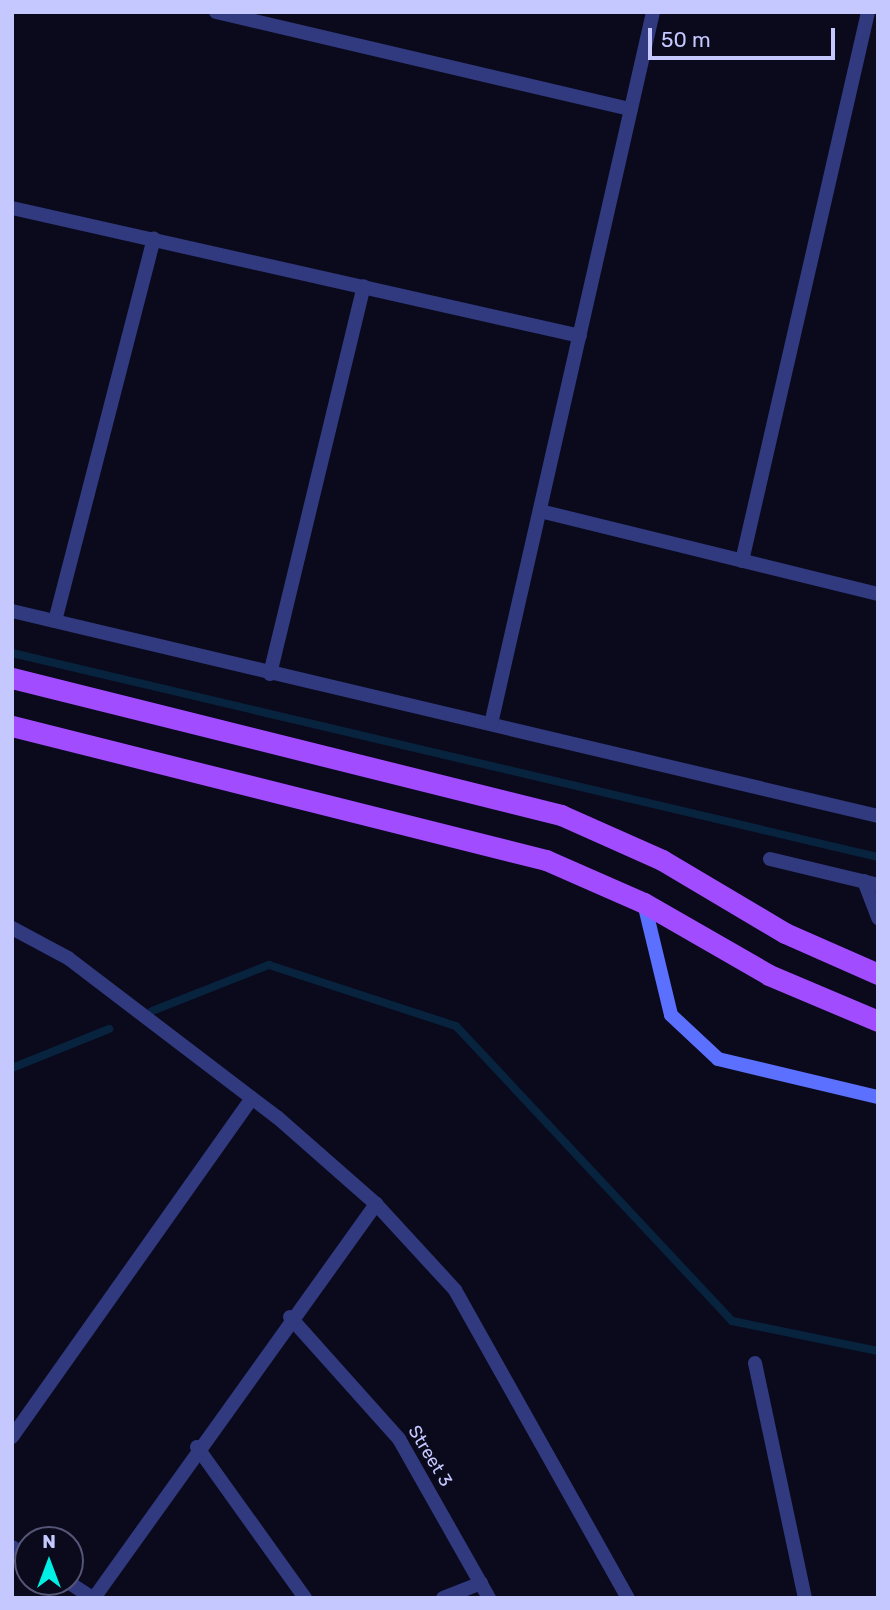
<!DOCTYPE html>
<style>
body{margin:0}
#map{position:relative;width:890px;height:1610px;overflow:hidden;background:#0a0a1c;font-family:Rubik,sans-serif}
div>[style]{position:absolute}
.stream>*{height:8px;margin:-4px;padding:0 4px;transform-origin:4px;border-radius:4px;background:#07233e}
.street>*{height:14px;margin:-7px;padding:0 7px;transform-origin:7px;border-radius:7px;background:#31397f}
.secondary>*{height:14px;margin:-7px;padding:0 7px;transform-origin:7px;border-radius:7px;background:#5c70ff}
.primary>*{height:21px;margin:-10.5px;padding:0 10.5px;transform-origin:10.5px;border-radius:10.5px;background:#a24cff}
span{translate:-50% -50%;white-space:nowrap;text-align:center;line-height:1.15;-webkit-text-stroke:7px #0a0a1c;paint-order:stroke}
.street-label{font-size:18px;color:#c5c7ff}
.frame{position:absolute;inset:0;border:14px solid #c5c7ff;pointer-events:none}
.north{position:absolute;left:14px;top:1526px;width:70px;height:70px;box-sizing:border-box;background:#0a0a1c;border:2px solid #555677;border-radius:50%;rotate:0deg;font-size:19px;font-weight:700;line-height:28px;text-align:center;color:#c5c7ff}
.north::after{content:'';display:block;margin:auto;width:24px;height:32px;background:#00f0e5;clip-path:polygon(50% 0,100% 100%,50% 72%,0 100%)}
.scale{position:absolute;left:648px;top:28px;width:187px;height:32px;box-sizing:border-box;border:4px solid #c5c7ff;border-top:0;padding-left:9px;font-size:21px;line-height:24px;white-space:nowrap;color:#c5c7ff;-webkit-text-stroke:5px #0a0a1c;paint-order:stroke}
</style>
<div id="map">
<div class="stream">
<i style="left:12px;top:653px;width:890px;rotate:13.26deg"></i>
<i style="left:152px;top:1011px;width:126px;rotate:-21.5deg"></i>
<i style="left:269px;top:965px;width:197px;rotate:18.1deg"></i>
<i style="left:456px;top:1026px;width:404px;rotate:46.9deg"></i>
<i style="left:732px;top:1321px;width:149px;rotate:11.6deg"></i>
<i style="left:12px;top:1068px;width:105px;rotate:-21.9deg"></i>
</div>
<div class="street">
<i style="left:216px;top:12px;width:426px;rotate:13.2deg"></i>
<i style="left:12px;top:208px;width:582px;rotate:12.7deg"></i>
<i style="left:540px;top:511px;width:348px;rotate:13.8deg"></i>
<i style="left:742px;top:561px;width:563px;rotate:-77.07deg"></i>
<i style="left:12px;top:611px;width:890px;rotate:13.32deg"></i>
<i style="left:55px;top:621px;width:395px;rotate:-75.5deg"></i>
<i style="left:270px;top:674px;width:399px;rotate:-76.4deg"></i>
<i style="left:491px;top:724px;width:730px;rotate:-77.18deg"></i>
<i style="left:770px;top:859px;width:111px;rotate:13.5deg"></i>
<i style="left:864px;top:881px;width:40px;rotate:69deg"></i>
<i style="left:12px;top:928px;width:64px;rotate:28.2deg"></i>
<i style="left:68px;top:958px;width:263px;rotate:37.3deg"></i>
<i style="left:277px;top:1117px;width:132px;rotate:41.3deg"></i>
<i style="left:376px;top:1204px;width:117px;rotate:47.4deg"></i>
<i style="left:455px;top:1290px;width:353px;rotate:60.7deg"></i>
<i style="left:290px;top:1317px;width:164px;rotate:48.2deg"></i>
<i style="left:399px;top:1439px;width:183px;rotate:60.5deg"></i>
<i style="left:755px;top:1363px;width:240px;rotate:78deg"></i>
<i style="left:12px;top:1437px;width:415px;rotate:-54.7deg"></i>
<i style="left:197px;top:1447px;width:186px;rotate:54.4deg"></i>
<i style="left:12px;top:1547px;width:19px;rotate:32deg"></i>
<i style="left:68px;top:1582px;width:30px;rotate:33deg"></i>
<i style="left:94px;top:1598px;width:485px;rotate:-54.4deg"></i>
<i style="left:443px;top:1598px;width:41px;rotate:-21.5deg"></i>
</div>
<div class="secondary">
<i style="left:644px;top:903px;width:115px;rotate:76.4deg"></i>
<i style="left:671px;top:1015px;width:64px;rotate:43.1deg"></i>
<i style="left:718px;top:1059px;width:164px;rotate:13.4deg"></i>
</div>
<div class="primary">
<i style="left:12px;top:678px;width:566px;rotate:14.01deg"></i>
<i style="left:561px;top:815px;width:111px;rotate:24deg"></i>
<i style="left:662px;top:860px;width:143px;rotate:30.7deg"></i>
<i style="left:785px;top:933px;width:102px;rotate:23.8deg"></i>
<i style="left:12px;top:726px;width:551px;rotate:14.09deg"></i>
<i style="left:546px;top:860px;width:107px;rotate:23.7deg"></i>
<i style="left:644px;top:903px;width:144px;rotate:29.9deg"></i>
<i style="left:769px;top:975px;width:118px;rotate:22.9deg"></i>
</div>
<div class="street-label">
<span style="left:430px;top:1456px;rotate:59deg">Street 3</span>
</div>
<div class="frame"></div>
<div class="north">N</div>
<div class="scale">50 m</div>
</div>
